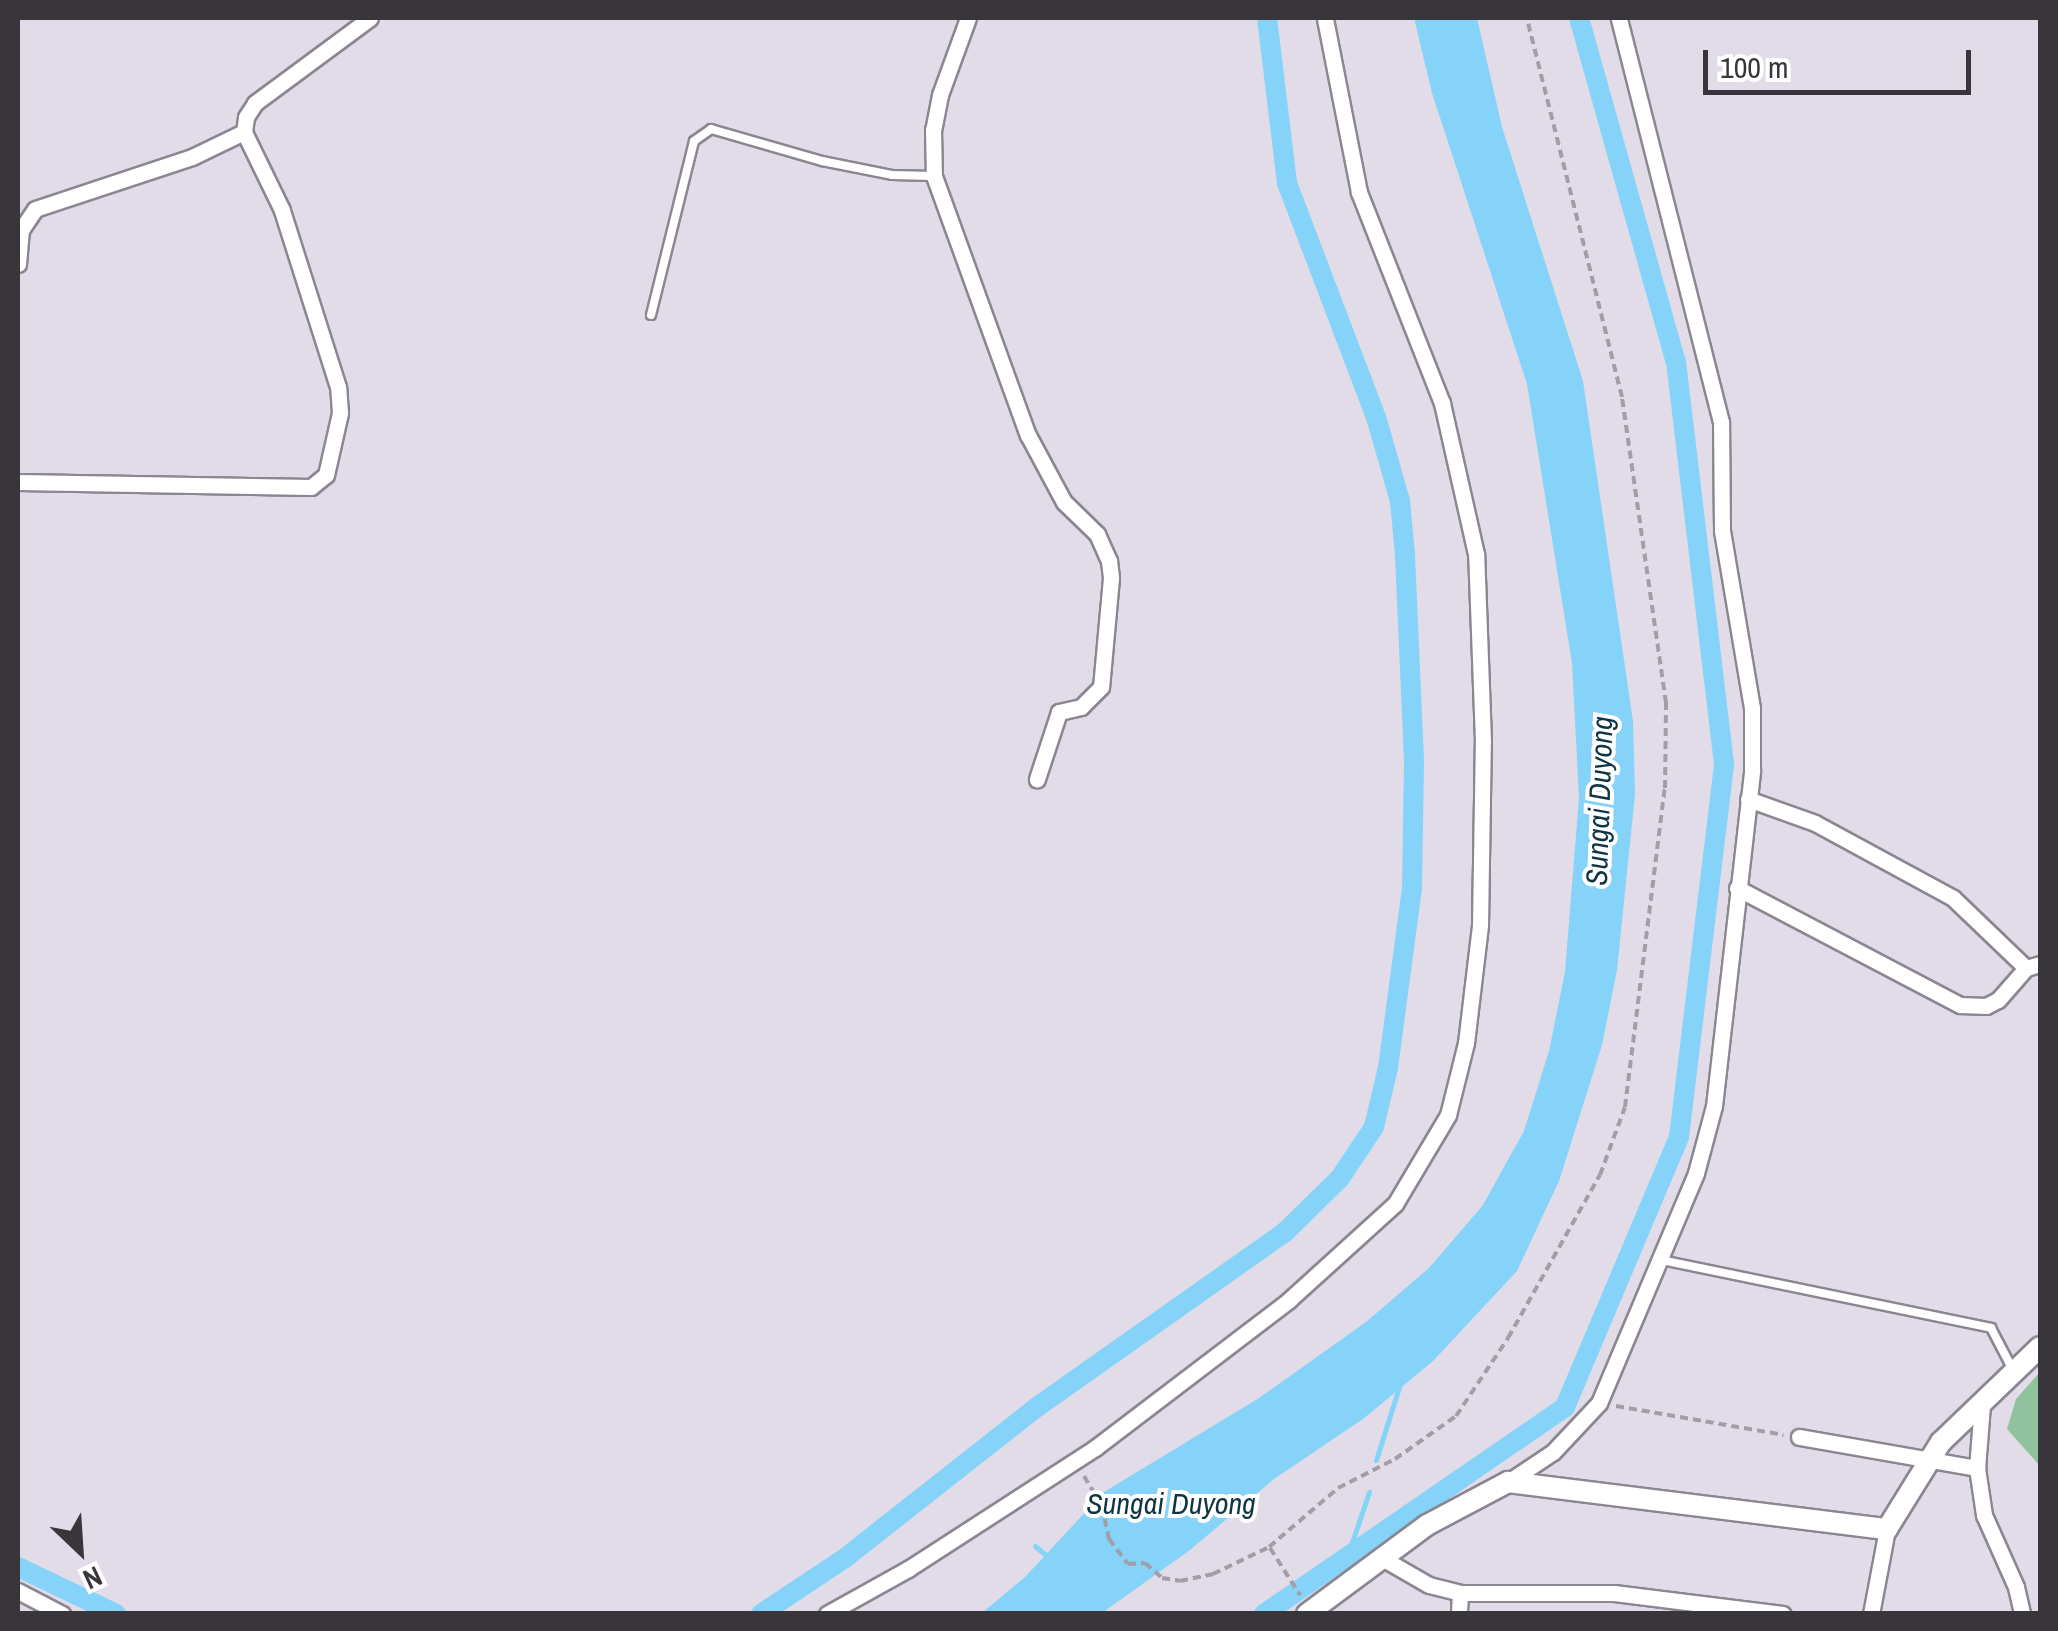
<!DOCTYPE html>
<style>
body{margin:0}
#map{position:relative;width:2058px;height:1631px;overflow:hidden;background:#e1dce7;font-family:"Archivo Narrow",sans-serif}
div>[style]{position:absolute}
.green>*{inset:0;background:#91c29e}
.water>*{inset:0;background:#85d3f9}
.stream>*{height:5px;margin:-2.5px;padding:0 2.5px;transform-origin:2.5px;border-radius:2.5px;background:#85d3f9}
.canal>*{height:20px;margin:-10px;padding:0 10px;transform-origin:10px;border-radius:10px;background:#85d3f9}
.path>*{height:4px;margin-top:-2px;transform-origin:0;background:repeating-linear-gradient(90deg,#a29ea6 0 8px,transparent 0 13px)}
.roads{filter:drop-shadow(2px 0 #8c8691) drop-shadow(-2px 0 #8c8691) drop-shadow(0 2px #8c8691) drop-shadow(0 -2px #8c8691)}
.service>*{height:8px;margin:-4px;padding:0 4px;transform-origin:4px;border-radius:4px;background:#fff}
.minor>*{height:15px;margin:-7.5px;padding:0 7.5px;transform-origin:7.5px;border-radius:7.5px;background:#fff}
.tertiary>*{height:20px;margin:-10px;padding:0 10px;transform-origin:10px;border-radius:10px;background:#fff}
span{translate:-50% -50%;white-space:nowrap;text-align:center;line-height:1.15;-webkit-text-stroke:8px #fff;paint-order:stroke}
.water-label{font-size:30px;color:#0f3443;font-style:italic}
.frame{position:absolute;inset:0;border:20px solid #38363a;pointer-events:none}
.north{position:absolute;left:30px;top:1501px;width:100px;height:100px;-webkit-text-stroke:8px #fff;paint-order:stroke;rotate:155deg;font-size:28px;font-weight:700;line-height:40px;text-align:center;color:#38363a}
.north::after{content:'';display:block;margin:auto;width:35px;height:45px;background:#38363a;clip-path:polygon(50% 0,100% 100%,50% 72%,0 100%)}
.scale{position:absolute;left:1703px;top:50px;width:268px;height:45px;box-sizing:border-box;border:5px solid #38363a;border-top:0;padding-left:12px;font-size:30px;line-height:35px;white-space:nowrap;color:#38363a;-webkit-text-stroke:8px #fff;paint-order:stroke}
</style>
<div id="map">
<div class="green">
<i style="clip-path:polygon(2040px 1372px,2040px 1466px,2007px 1429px,2016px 1399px)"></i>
</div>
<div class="water">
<i style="clip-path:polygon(1414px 18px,1477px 18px,1502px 127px,1583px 381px,1633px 721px,1635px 794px,1617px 970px,1602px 1045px,1559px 1181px,1517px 1271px,1433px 1361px,1363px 1419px,1274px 1479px,1190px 1550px,1102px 1613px,982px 1613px,1025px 1577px,1104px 1492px,1259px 1398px,1366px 1322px,1429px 1268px,1483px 1205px,1524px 1131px,1549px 1051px,1565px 972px,1579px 798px,1572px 663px,1527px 384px,1432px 93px)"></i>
</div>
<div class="stream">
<i style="left:1376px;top:1460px;width:77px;rotate:-72.5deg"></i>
<i style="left:1035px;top:1546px;width:17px;rotate:40deg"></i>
<i style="left:1346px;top:1560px;width:72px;rotate:-71.3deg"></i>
</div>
<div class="canal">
<i style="left:18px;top:1567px;width:109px;rotate:25.6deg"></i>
<i style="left:761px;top:1614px;width:101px;rotate:-33.7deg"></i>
<i style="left:845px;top:1558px;width:244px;rotate:-38.2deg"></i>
<i style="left:1037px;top:1407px;width:304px;rotate:-35.2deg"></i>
<i style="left:1285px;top:1232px;width:77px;rotate:-44.5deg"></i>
<i style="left:1340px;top:1178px;width:61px;rotate:-56.3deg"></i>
<i style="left:1374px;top:1127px;width:61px;rotate:-76.7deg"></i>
<i style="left:1388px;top:1068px;width:182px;rotate:-82.4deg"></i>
<i style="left:1412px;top:888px;width:127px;rotate:-89.1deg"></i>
<i style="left:1414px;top:761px;width:206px;rotate:-92.5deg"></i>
<i style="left:1405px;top:555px;width:54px;rotate:-95.3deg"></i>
<i style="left:1400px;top:501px;width:84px;rotate:-105.9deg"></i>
<i style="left:1377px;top:420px;width:254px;rotate:-110.8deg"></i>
<i style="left:1287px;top:183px;width:166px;rotate:-96.9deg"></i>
<i style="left:1264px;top:1614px;width:365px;rotate:-34.5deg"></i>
<i style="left:1565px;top:1407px;width:293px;rotate:-67.1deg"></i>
<i style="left:1679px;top:1137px;width:376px;rotate:-83.1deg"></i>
<i style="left:1724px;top:764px;width:404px;rotate:-96.8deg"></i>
<i style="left:1676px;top:363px;width:358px;rotate:-105.7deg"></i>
</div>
<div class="path">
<i style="left:1616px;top:1406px;width:170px;rotate:9.8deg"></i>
<i style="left:1084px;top:1476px;width:35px;rotate:59deg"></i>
<i style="left:1102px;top:1506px;width:34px;rotate:78deg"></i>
<i style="left:1109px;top:1539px;width:31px;rotate:53deg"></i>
<i style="left:1128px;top:1564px;width:17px;rotate:-3deg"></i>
<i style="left:1145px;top:1563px;width:23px;rotate:41deg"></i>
<i style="left:1162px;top:1578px;width:18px;rotate:9deg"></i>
<i style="left:1180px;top:1581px;width:34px;rotate:-12deg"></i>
<i style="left:1213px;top:1574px;width:62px;rotate:-25.7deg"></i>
<i style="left:1269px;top:1547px;width:91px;rotate:-40.5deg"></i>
<i style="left:1338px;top:1488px;width:64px;rotate:-27deg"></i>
<i style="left:1395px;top:1459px;width:75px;rotate:-35.2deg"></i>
<i style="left:1456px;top:1416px;width:94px;rotate:-56.3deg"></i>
<i style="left:1508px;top:1338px;width:187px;rotate:-60.6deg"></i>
<i style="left:1600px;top:1175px;width:72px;rotate:-69.8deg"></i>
<i style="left:1625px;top:1107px;width:321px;rotate:-82.9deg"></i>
<i style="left:1665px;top:788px;width:85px;rotate:-89.3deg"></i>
<i style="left:1666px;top:703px;width:309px;rotate:-98.2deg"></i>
<i style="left:1622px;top:397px;width:391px;rotate:-104.1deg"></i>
<i style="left:1270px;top:1548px;width:56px;rotate:57.4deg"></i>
</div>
<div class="roads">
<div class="service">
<i style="left:651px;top:315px;width:179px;rotate:-76.1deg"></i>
<i style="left:694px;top:141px;width:21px;rotate:-35deg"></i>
<i style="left:711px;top:129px;width:116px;rotate:16.1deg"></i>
<i style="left:822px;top:161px;width:71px;rotate:11.3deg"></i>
<i style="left:892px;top:175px;width:42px;rotate:1.4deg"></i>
<i style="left:1661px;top:1260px;width:337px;rotate:11.6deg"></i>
<i style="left:1991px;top:1328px;width:45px;rotate:62.3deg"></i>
</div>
<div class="minor">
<i style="left:968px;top:18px;width:82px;rotate:110deg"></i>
<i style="left:940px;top:95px;width:36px;rotate:101deg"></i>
<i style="left:933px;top:130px;width:46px;rotate:88.8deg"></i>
<i style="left:934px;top:176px;width:276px;rotate:70.1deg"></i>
<i style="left:1028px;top:435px;width:76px;rotate:61.8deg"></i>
<i style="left:1064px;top:502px;width:46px;rotate:44.1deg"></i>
<i style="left:1097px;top:534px;width:30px;rotate:66deg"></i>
<i style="left:1109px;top:561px;width:17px;rotate:83deg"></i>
<i style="left:1111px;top:578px;width:109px;rotate:95.2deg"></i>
<i style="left:1101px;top:687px;width:28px;rotate:135deg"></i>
<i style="left:1081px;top:707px;width:23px;rotate:167deg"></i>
<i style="left:1059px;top:712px;width:71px;rotate:108.2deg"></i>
<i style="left:18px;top:264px;width:34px;rotate:-85deg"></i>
<i style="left:21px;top:230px;width:25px;rotate:-56deg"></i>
<i style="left:35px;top:209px;width:165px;rotate:-18.3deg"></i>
<i style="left:192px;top:157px;width:58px;rotate:-25.7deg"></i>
<i style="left:18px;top:482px;width:293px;rotate:1deg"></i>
<i style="left:311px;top:487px;width:19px;rotate:-39deg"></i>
<i style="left:326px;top:475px;width:64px;rotate:-77.3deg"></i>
<i style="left:340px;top:413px;width:26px;rotate:-94deg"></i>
<i style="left:338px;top:387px;width:186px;rotate:-107.6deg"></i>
<i style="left:282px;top:210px;width:87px;rotate:-116deg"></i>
<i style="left:244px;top:132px;width:15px;rotate:-82deg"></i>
<i style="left:246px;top:117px;width:17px;rotate:-57deg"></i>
<i style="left:255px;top:103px;width:143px;rotate:-36.5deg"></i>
<i style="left:1748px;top:799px;width:71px;rotate:19.7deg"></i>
<i style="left:1815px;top:823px;width:157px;rotate:28.5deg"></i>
<i style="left:1953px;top:898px;width:101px;rotate:43.8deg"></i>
<i style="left:1737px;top:888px;width:252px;rotate:27.7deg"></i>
<i style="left:1960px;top:1005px;width:26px;rotate:2deg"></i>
<i style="left:1986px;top:1006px;width:13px;rotate:-27deg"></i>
<i style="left:1998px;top:1000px;width:43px;rotate:-48.8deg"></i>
<i style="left:2026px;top:968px;width:15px;rotate:-16deg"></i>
<i style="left:1982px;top:1405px;width:63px;rotate:94.5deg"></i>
<i style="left:1977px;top:1468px;width:48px;rotate:81.5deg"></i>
<i style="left:1984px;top:1515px;width:79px;rotate:66deg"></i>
<i style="left:2016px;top:1587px;width:28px;rotate:77deg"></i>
<i style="left:1799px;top:1437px;width:181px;rotate:9.9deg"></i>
<i style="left:1508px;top:1482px;width:54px;rotate:-33.7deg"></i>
<i style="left:1553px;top:1452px;width:67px;rotate:-46.8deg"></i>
<i style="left:1599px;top:1403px;width:250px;rotate:-67.1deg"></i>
<i style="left:1696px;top:1173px;width:69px;rotate:-75deg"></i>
<i style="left:1714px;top:1106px;width:338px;rotate:-83.5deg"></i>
<i style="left:1752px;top:770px;width:62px;rotate:-90deg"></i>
<i style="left:1752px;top:708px;width:180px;rotate:-99.6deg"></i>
<i style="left:1722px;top:531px;width:109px;rotate:-90.5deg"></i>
<i style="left:1721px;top:422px;width:417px;rotate:-104.2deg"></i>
<i style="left:1382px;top:1558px;width:54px;rotate:29.9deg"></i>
<i style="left:1429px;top:1585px;width:32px;rotate:14deg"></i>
<i style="left:1460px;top:1593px;width:21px;rotate:93deg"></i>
<i style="left:18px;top:1591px;width:50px;rotate:27.6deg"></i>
<i style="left:1460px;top:1593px;width:154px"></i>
<i style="left:1614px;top:1593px;width:170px;rotate:7.1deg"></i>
<i style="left:827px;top:1614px;width:93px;rotate:-29.1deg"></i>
<i style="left:908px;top:1569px;width:223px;rotate:-32.9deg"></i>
<i style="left:1095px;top:1448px;width:244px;rotate:-37.3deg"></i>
<i style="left:1289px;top:1300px;width:143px;rotate:-42.2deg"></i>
<i style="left:1395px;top:1204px;width:104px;rotate:-59.2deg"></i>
<i style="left:1448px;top:1115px;width:74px;rotate:-76deg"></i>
<i style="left:1466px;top:1043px;width:119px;rotate:-83.2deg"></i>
<i style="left:1480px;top:925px;width:184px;rotate:-89.1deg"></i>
<i style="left:1483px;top:741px;width:187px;rotate:-92.1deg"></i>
<i style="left:1476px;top:554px;width:155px;rotate:-102.7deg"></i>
<i style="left:1442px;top:403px;width:227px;rotate:-111.5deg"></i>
<i style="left:1359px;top:192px;width:177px;rotate:-101.1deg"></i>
<i style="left:1871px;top:1614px;width:86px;rotate:-79.3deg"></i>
</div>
<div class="tertiary">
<i style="left:1307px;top:1614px;width:149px;rotate:-36.6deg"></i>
<i style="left:1427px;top:1525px;width:92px;rotate:-28deg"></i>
<i style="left:1508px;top:1482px;width:382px;rotate:7.1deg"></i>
<i style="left:1887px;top:1529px;width:102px;rotate:-58.2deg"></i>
<i style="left:1941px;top:1442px;width:137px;rotate:-43.8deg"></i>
</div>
</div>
<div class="water-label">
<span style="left:1599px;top:801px;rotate:-88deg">Sungai Duyong</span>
<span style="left:1171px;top:1503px">Sungai Duyong</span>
</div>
<div class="frame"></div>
<div class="north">N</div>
<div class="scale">100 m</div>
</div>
